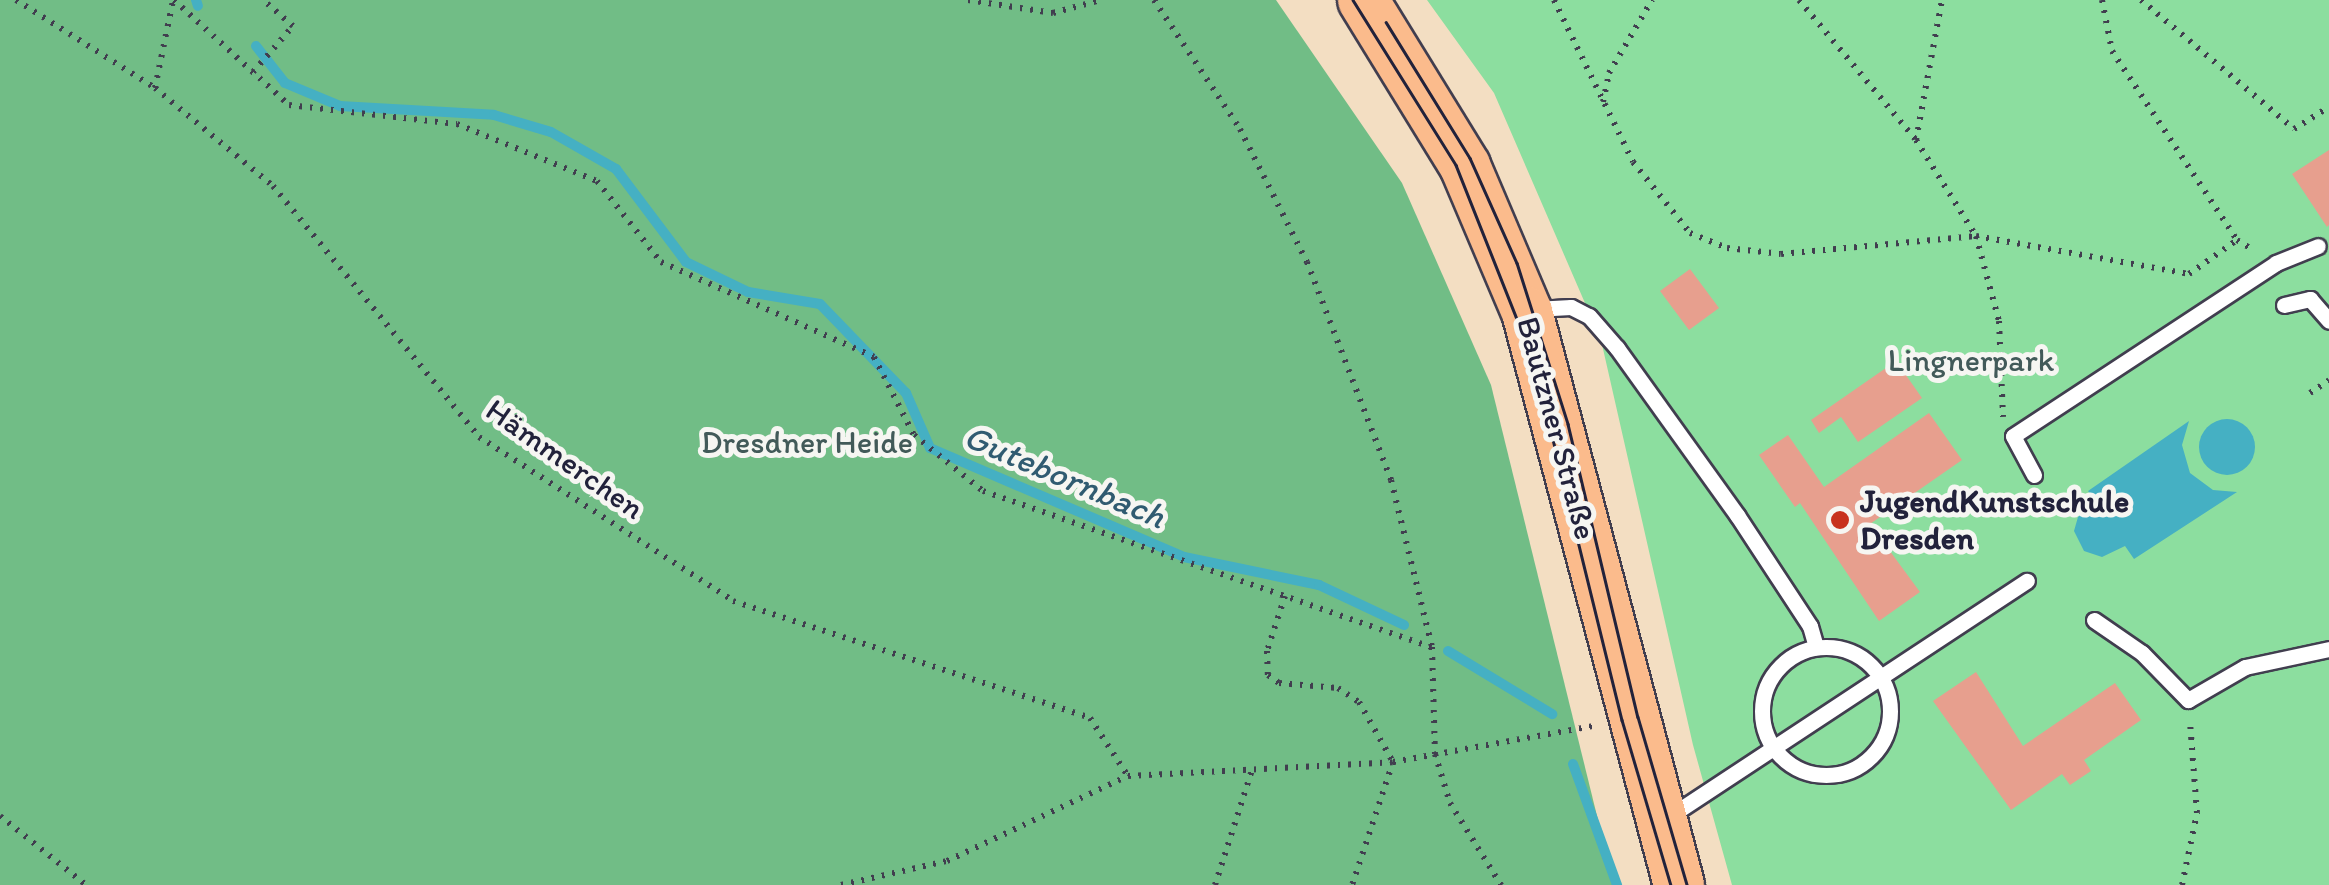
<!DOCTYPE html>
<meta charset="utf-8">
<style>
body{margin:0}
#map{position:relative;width:2329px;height:885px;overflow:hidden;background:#f3dec2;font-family:Itim,sans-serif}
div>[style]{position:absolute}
.green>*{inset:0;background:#8cde9f}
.forest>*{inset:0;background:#71bd86}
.water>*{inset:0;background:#45b0c3}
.round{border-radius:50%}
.stream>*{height:10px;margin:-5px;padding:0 5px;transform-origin:5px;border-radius:5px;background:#45b0c3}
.building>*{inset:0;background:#e79f8e}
.path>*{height:6px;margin-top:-3px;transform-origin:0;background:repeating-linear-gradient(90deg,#413e4f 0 2.5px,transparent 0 10.5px)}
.roads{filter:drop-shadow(2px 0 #413e4f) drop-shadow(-2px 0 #413e4f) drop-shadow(0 2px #413e4f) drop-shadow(0 -2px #413e4f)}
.lane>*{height:15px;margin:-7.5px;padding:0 7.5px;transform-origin:7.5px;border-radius:7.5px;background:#fff}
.lane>.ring{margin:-7.5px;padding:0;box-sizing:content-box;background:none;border:15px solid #fff;border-radius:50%}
.primary>*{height:50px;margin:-25px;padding:0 25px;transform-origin:25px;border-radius:25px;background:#fbbb8c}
.tram>*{height:2.5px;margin:-1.25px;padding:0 1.25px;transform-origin:1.25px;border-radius:1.25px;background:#22223b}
.dots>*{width:28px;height:28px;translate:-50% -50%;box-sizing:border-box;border:5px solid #f6f6f2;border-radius:50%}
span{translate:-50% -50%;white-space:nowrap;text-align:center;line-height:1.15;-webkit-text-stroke:10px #f6f6f2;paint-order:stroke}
.park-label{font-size:32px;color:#425a59}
.street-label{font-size:32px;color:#22223b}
.poi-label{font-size:32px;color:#22223b;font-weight:700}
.left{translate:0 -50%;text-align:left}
.water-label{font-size:35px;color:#305b71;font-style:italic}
</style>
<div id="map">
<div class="green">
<i style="clip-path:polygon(1427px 0,2329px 0,2329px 885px,1732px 885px,1693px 745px,1601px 340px,1494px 93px)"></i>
</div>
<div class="forest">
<i style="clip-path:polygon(0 0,1276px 0,1402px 183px,1491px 385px,1614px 885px,0 885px)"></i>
</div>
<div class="water">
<i class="round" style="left:2199px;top:419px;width:56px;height:56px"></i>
<i style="clip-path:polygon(2189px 421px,2182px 445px,2190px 473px,2213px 490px,2237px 492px,2134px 559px,2125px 546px,2102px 557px,2084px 551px,2074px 531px,2078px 517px,2097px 502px,2088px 491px)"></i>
</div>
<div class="stream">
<i style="left:196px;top:0;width:6px;rotate:72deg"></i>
<i style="left:256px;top:46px;width:47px;rotate:51.9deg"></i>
<i style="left:285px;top:83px;width:60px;rotate:22.7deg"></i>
<i style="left:340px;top:106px;width:154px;rotate:3.3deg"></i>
<i style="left:494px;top:115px;width:59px;rotate:16.6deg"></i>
<i style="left:551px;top:132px;width:75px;rotate:29.6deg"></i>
<i style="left:616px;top:169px;width:116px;rotate:53deg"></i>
<i style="left:686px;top:262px;width:69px;rotate:25.8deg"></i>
<i style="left:748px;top:292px;width:73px;rotate:9.5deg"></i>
<i style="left:820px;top:304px;width:124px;rotate:46deg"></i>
<i style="left:906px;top:393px;width:60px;rotate:66.4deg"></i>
<i style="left:930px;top:448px;width:276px;rotate:23.2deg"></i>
<i style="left:1184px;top:557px;width:138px;rotate:11.7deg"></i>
<i style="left:1319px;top:585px;width:94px;rotate:25.2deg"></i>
<i style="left:1448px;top:651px;width:122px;rotate:31.2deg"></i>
<i style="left:1573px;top:764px;width:129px;rotate:70deg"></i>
</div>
<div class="building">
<i style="clip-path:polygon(2329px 150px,2329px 225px,2327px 227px,2292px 174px)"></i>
<i style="clip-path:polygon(1690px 269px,1719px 308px,1689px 330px,1660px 291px)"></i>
<i style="clip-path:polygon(1896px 361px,1922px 398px,1858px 442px,1841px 417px,1819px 433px,1811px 420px)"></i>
<i style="clip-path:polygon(1929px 413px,1962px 460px,1870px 524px,1920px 592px,1879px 621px,1800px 503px,1795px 507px,1759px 455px,1788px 435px,1824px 487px)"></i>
<i style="clip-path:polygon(1976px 672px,2023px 746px,2115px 683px,2141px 720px,2084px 760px,2091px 771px,2070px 785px,2062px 774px,2011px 810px,1933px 701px)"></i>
</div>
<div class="path">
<i style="left:16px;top:0;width:165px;rotate:32.3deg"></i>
<i style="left:155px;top:88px;width:153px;rotate:39.7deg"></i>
<i style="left:273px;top:186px;width:325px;rotate:50.6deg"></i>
<i style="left:479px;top:437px;width:302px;rotate:32.8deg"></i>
<i style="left:733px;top:601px;width:376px;rotate:18.1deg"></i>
<i style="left:1090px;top:718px;width:69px;rotate:56.8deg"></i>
<i style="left:174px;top:0;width:156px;rotate:42.4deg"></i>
<i style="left:289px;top:105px;width:169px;rotate:6.5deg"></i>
<i style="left:457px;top:124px;width:151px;rotate:22.2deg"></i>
<i style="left:597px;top:181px;width:103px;rotate:51.7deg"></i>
<i style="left:661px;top:262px;width:233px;rotate:24deg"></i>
<i style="left:874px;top:357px;width:88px;rotate:62.9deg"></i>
<i style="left:914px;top:435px;width:89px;rotate:39.1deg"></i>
<i style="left:983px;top:491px;width:475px;rotate:19.2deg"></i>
<i style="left:968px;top:0;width:86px;rotate:8.7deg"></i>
<i style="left:1053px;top:13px;width:50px;rotate:-15.2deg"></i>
<i style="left:1154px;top:0;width:155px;rotate:56.3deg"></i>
<i style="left:1240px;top:129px;width:149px;rotate:63.3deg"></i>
<i style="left:1307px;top:262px;width:234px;rotate:68.9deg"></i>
<i style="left:1391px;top:480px;width:172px;rotate:76.2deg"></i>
<i style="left:1432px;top:647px;width:107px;rotate:88.4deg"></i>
<i style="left:1435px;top:754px;width:51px;rotate:73deg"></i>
<i style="left:1450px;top:803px;width:97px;rotate:58.1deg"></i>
<i style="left:1554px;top:0;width:180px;rotate:64deg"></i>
<i style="left:1633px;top:162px;width:91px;rotate:51.2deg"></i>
<i style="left:1690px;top:233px;width:40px;rotate:22deg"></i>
<i style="left:1727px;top:248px;width:54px;rotate:6.3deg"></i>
<i style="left:1781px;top:254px;width:196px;rotate:-5.3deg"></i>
<i style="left:1976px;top:236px;width:216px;rotate:10.1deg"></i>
<i style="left:2189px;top:274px;width:59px;rotate:-35.3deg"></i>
<i style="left:1799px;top:0;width:182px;rotate:50.1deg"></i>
<i style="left:1916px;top:140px;width:113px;rotate:58deg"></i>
<i style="left:1976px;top:236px;width:88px;rotate:74.9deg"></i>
<i style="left:1999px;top:321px;width:96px;rotate:87.6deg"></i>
<i style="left:2102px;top:0;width:52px;rotate:78.9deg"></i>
<i style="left:2112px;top:51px;width:227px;rotate:56.5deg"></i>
<i style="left:2237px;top:240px;width:19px;rotate:32deg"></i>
<i style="left:2141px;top:0;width:200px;rotate:40.1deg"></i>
<i style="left:2294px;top:129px;width:41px;rotate:-32.2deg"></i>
<i style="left:253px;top:72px;width:61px;rotate:-49deg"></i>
<i style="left:293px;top:26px;width:40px;rotate:-139deg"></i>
<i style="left:155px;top:88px;width:90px;rotate:-78.4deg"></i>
<i style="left:1603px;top:102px;width:30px;rotate:-78deg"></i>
<i style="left:1609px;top:73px;width:85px;rotate:-59.5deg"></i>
<i style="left:1916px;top:140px;width:142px;rotate:-79.5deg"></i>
<i style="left:2310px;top:393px;width:23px;rotate:-34deg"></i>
<i style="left:1285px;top:596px;width:58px;rotate:108.1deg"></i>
<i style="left:1267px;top:651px;width:24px;rotate:88deg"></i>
<i style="left:1268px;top:675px;width:14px;rotate:36deg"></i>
<i style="left:1279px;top:683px;width:59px;rotate:4.8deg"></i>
<i style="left:1338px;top:688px;width:25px;rotate:34deg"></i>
<i style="left:1359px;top:702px;width:69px;rotate:60.5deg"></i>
<i style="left:1393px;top:762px;width:130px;rotate:108.4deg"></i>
<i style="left:0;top:816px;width:110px;rotate:38.7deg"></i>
<i style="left:841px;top:885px;width:109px;rotate:-12.8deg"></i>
<i style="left:947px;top:861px;width:200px;rotate:-25.2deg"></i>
<i style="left:1128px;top:776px;width:265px;rotate:-3deg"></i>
<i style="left:1393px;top:762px;width:204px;rotate:-10.2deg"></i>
<i style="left:1215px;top:885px;width:121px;rotate:-72.2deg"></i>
<i style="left:2182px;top:885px;width:74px;rotate:-78.2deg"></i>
<i style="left:2197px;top:813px;width:91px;rotate:-94.4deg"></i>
</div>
<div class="roads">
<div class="lane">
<i style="left:2284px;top:305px;width:27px;rotate:-13deg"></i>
<i style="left:2310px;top:299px;width:29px;rotate:49deg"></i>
<i style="left:1534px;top:309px;width:37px;rotate:-3deg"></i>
<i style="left:1571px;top:307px;width:20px;rotate:27deg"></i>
<i style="left:1589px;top:316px;width:43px;rotate:48.8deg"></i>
<i style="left:1617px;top:348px;width:206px;rotate:54.3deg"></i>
<i style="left:1737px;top:515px;width:133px;rotate:56.7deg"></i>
<i style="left:1810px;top:626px;width:22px;rotate:74deg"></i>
<i style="left:2034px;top:475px;width:44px;rotate:-118.3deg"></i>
<i style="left:2013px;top:436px;width:315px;rotate:-33.3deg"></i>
<i style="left:2276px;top:263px;width:45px;rotate:-22deg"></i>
<i style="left:2094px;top:620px;width:58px;rotate:34.5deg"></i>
<i style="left:2142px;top:653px;width:66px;rotate:45.6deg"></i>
<i style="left:2188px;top:700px;width:66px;rotate:-30.1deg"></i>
<i style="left:2245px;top:667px;width:86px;rotate:-12.1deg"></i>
<i class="ring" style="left:1762px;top:647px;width:113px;height:113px"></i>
<i style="left:1667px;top:818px;width:431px;rotate:-33.4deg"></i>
</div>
<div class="primary">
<i style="left:1363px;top:0;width:195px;rotate:58.4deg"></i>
<i style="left:1465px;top:166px;width:159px;rotate:67deg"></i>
<i style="left:1527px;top:312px;width:593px;rotate:75.14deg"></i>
</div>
</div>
<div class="tram">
<i style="left:1353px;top:0;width:195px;rotate:58deg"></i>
<i style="left:1456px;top:165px;width:212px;rotate:68.4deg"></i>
<i style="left:1534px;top:362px;width:369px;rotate:76.2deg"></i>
<i style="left:1622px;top:720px;width:172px;rotate:73.5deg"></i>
<i style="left:1386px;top:22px;width:160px;rotate:58.3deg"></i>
<i style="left:1470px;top:158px;width:115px;rotate:65.9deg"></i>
<i style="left:1517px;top:263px;width:169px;rotate:72.4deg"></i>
<i style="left:1568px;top:424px;width:301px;rotate:76.6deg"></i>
<i style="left:1638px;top:717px;width:175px;rotate:73.7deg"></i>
</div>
<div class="dots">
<i style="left:1840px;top:520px;background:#c8321e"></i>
</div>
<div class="park-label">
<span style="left:1971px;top:360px">Lingnerpark</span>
<span style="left:807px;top:442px">Dresdner Heide</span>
</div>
<div class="street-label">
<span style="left:1557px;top:428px;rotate:75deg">Bautzner Straße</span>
<span style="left:565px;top:459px;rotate:35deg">Hämmerchen</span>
</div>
<div class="poi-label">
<span class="left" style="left:1860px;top:520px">JugendKunstschule<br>Dresden</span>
</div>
<div class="water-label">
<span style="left:1065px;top:476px;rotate:23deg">Gutebornbach</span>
</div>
</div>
